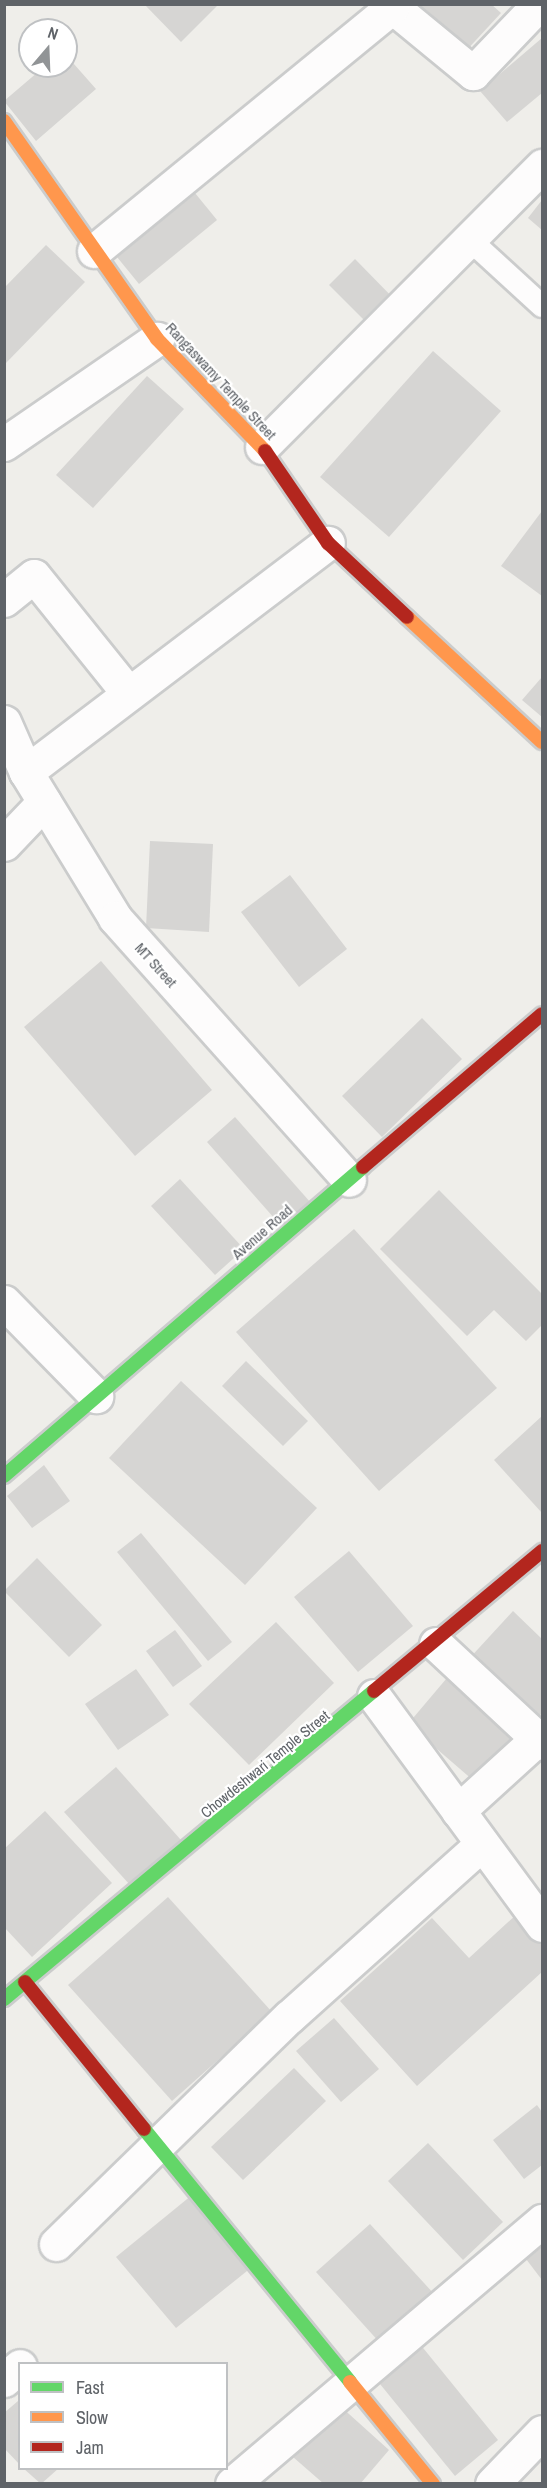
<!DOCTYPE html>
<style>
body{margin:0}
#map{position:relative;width:547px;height:2488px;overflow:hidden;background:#efeeea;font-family:"Archivo Narrow",sans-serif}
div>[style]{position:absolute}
.building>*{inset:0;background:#d6d5d3}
.roads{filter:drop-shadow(2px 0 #cbcccc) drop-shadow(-2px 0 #cbcccc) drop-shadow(0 2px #cbcccc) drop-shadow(0 -2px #cbcccc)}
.lane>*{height:22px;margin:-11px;padding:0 11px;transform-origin:11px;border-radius:11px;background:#fdfcfc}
.street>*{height:33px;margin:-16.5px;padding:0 16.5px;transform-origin:16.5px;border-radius:16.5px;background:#fdfcfc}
.fast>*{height:14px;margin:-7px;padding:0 7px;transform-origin:7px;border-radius:7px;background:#63d668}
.slow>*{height:14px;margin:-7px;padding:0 7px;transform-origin:7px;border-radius:7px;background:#ff974d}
.jam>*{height:14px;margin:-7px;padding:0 7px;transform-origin:7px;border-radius:7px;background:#b3261e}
span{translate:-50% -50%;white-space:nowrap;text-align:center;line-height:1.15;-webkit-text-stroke:4.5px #fff;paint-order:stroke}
.street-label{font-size:15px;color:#5f6368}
.frame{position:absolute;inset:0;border:6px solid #5f6368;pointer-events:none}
.legend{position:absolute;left:18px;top:2362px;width:210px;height:108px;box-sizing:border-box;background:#fff;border:2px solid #bfc1c3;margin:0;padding:8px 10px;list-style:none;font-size:18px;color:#5f6368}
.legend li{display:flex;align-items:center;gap:12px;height:30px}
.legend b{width:30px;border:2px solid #bfc1c3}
.north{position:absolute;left:18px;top:18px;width:60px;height:60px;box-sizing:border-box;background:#fff;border:2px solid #bfc1c3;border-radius:50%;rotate:19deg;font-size:16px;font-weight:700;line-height:24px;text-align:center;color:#5f6368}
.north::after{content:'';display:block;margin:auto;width:21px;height:27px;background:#919496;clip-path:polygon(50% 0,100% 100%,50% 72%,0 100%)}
</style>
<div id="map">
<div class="building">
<i style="clip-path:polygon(144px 4px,219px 4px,181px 42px)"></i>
<i style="clip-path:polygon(410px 4px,491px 4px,501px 13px,464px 53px)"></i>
<i style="clip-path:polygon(542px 38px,542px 93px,507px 122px,480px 91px)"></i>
<i style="clip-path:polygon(66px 55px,96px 89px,36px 141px,4px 101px,45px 66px,66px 66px)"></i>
<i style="clip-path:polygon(195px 193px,217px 220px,139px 284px,117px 257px)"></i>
<i style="clip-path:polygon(542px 200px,542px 230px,528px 218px)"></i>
<i style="clip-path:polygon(46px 245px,85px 282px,5px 364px,5px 287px)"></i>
<i style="clip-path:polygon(355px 259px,401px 306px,376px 332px,329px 285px)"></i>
<i style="clip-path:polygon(433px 351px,501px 411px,389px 537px,320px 477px)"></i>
<i style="clip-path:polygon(147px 376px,184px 409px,93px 508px,56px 475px)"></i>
<i style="clip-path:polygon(542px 511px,542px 596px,501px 566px)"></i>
<i style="clip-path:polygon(542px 677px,542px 717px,522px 700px)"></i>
<i style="clip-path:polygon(150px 841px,213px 844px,209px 932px,146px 928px)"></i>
<i style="clip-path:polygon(290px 875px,347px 949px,299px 987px,241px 912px)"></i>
<i style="clip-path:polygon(101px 961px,212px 1090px,135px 1156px,24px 1027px)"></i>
<i style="clip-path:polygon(422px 1018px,462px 1059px,382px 1137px,342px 1096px)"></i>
<i style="clip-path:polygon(235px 1117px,311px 1203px,282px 1227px,207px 1142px)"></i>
<i style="clip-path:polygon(180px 1179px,244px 1249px,215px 1275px,151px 1206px)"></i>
<i style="clip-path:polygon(439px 1190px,542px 1294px,542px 1325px,526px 1341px,494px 1310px,467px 1336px,380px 1249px)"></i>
<i style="clip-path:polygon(354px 1229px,497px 1388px,379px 1491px,236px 1332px)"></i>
<i style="clip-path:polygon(246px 1361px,308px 1421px,283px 1446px,222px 1386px)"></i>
<i style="clip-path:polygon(181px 1381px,317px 1508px,245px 1585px,109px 1458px)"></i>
<i style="clip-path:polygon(542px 1416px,542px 1513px,494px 1460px)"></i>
<i style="clip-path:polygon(44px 1465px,70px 1501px,32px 1528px,7px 1496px)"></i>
<i style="clip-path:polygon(141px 1533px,232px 1642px,208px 1661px,117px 1552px)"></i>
<i style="clip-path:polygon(349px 1551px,413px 1626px,358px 1672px,294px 1597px)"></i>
<i style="clip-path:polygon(37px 1558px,102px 1625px,69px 1657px,4px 1591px)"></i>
<i style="clip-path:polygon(513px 1611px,542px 1639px,542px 1713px,534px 1722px,467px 1661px)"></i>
<i style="clip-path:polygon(276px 1622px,334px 1683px,249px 1765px,189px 1704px)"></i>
<i style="clip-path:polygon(175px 1630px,202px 1666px,173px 1687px,146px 1651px)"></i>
<i style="clip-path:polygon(136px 1669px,169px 1715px,118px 1750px,85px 1704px)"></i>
<i style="clip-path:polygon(452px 1672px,526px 1737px,482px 1788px,408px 1724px)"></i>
<i style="clip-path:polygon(116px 1767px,181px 1840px,130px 1885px,64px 1812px)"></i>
<i style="clip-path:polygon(45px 1811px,112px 1883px,32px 1957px,4px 1927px,4px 1849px)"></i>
<i style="clip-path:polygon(168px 1897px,272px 2012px,172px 2101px,68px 1985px)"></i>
<i style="clip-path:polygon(518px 1913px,542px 1940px,542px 1972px,417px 2086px,340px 2001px,432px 1918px,469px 1958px)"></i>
<i style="clip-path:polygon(334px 2018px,379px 2069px,341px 2102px,296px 2051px)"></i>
<i style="clip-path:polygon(294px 2068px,326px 2101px,243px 2180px,211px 2147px)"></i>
<i style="clip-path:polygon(537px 2105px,542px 2112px,542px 2165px,524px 2179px,493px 2140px)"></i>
<i style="clip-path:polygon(428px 2143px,503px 2222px,463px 2260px,388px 2181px)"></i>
<i style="clip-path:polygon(192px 2195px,252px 2267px,176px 2328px,116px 2257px)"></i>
<i style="clip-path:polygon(370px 2224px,435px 2295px,381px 2344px,316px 2272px)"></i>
<i style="clip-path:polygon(542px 2239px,542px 2280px,523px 2255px)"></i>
<i style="clip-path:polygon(415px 2338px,498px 2440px,455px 2476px,371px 2373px)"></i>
<i style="clip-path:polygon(18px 2401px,20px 2403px,20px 2465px,4px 2448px,4px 2413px)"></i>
<i style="clip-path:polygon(339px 2405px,389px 2450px,360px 2484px,324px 2484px,293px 2457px)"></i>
<i style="clip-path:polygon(23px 2468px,59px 2468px,41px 2484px)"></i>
</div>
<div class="roads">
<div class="lane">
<i style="left:469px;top:239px;width:99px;rotate:42.5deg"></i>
</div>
<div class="street">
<i style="left:389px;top:4px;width:109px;rotate:39.4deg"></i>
<i style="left:473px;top:73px;width:95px;rotate:-46.3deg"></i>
<i style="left:94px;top:251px;width:385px;rotate:-39.3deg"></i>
<i style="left:4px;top:444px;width:186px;rotate:-34.5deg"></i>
<i style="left:262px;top:447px;width:397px;rotate:-45.1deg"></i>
<i style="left:4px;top:600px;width:38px;rotate:-39deg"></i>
<i style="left:34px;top:576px;width:151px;rotate:51.2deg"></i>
<i style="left:4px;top:722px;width:55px;rotate:66.3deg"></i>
<i style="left:26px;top:772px;width:171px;rotate:58.6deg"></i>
<i style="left:115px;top:918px;width:351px;rotate:48.2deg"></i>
<i style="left:26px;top:772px;width:379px;rotate:-37.2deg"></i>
<i style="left:4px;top:844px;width:58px;rotate:-46.4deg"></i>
<i style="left:4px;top:1302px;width:132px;rotate:45.6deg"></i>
<i style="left:436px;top:1644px;width:145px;rotate:43deg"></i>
<i style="left:374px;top:1696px;width:284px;rotate:53.7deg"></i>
<i style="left:458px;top:1811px;width:107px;rotate:-42.3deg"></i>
<i style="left:56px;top:2244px;width:325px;rotate:-44.3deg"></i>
<i style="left:289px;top:2017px;width:259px;rotate:-41.9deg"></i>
<i style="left:4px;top:2380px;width:21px;rotate:-41deg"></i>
<i style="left:232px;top:2484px;width:407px;rotate:-40.3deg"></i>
<i style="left:492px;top:2484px;width:72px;rotate:-46.1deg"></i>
</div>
<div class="fast">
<i style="left:4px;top:1476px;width:474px;rotate:-40.7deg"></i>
<i style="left:4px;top:1999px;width:481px;rotate:-39.8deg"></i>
<i style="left:144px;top:2129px;width:326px;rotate:50.8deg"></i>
</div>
<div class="slow">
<i style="left:4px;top:121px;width:266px;rotate:54.9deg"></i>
<i style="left:157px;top:339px;width:156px;rotate:46deg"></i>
<i style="left:407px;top:617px;width:184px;rotate:42.8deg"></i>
<i style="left:350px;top:2382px;width:132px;rotate:50.9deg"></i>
</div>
<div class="jam">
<i style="left:265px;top:451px;width:112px;rotate:55.6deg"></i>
<i style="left:328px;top:543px;width:108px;rotate:43.1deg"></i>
<i style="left:363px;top:1167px;width:235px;rotate:-40.5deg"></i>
<i style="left:374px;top:1691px;width:219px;rotate:-39.8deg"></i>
<i style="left:25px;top:1982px;width:189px;rotate:51deg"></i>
</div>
</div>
<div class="street-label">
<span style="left:221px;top:381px;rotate:47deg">Rangaswamy Temple Street</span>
<span style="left:156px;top:965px;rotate:48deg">MT Street</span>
<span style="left:262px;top:1232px;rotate:-41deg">Avenue Road</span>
<span style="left:265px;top:1764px;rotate:-39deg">Chowdeshwari Temple Street</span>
</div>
<div class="frame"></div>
<ul class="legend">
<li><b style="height:8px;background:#63d668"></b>Fast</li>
<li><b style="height:8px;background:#ff974d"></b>Slow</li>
<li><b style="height:8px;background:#b3261e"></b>Jam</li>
</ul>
<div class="north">N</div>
</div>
